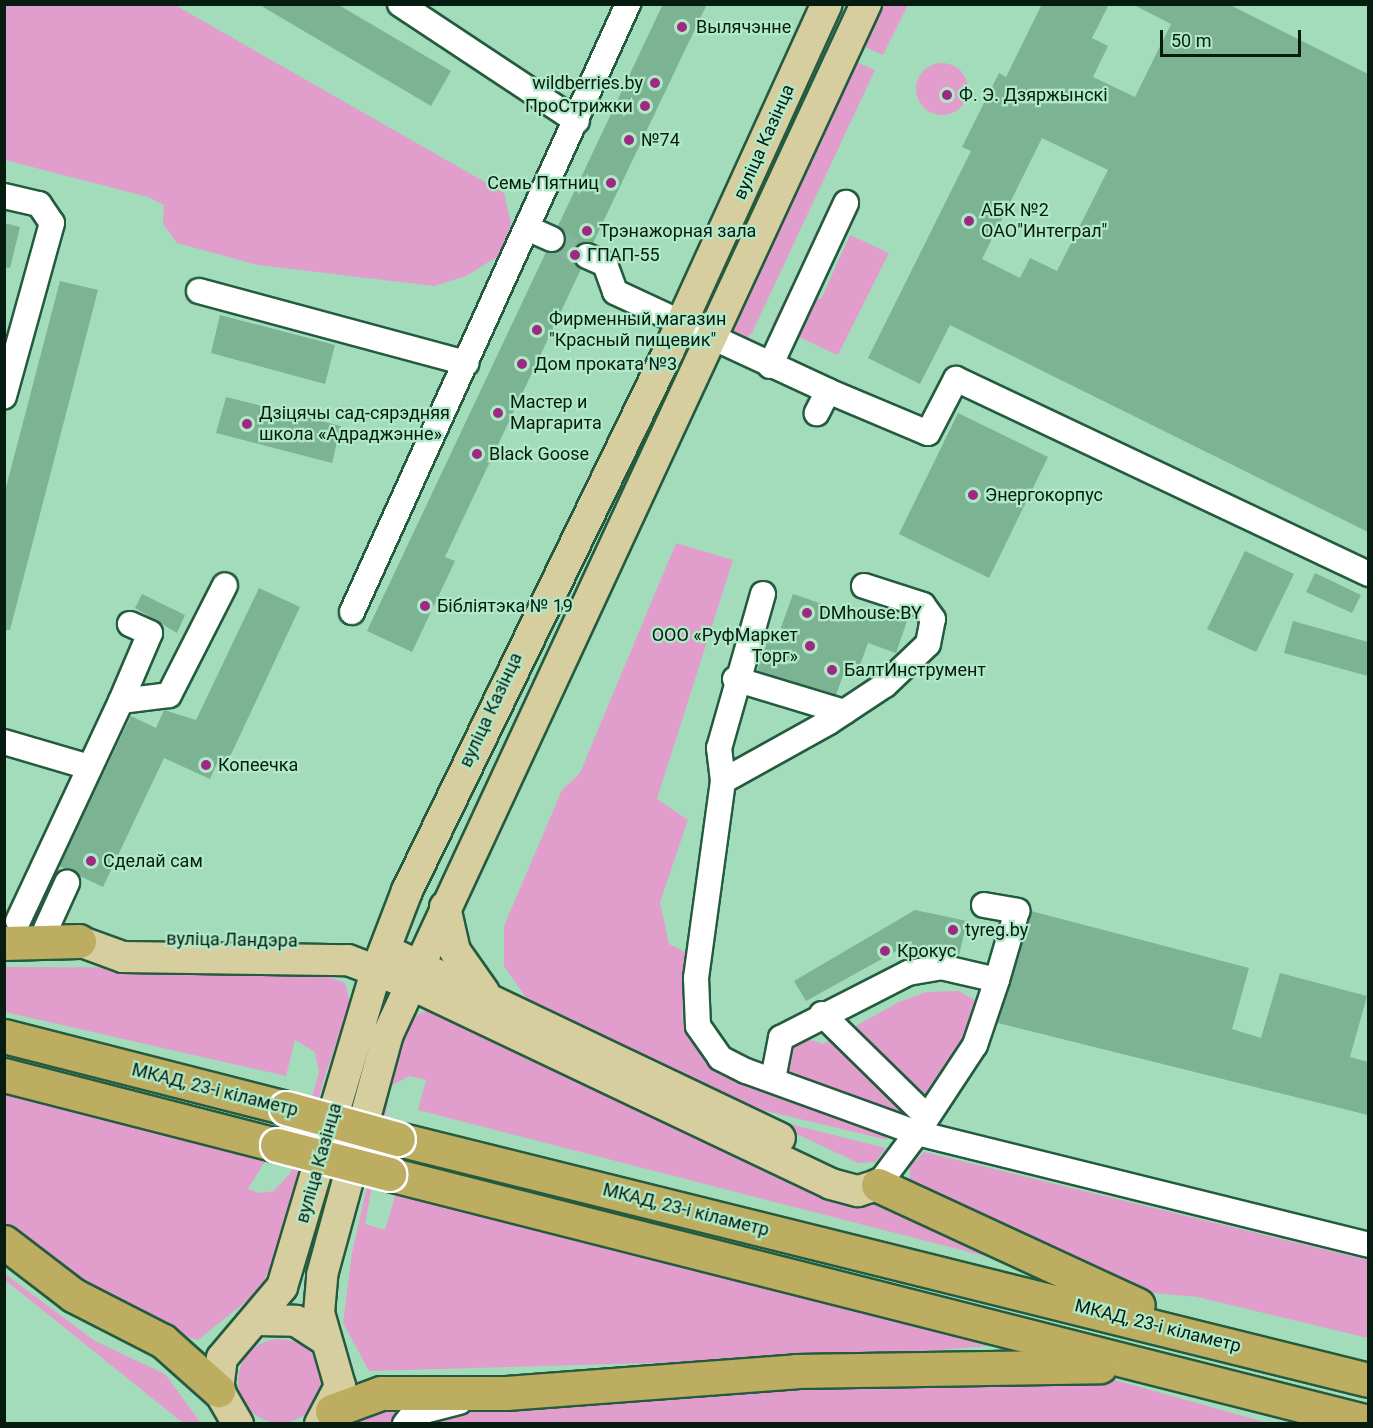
<!DOCTYPE html>
<meta charset="utf-8">
<style>
body{margin:0}
#map{position:relative;width:1373px;height:1428px;overflow:hidden;background:#a3dcbb;font-family:Roboto,sans-serif}
div>[style]{position:absolute}
.green>*{inset:0;background:#e19ecc}
.round{border-radius:50%}
.building>*{inset:0;background:#7cb393}
.minor-tunnel>*{height:24px;margin-top:-12px;transform-origin:0;background:repeating-linear-gradient(90deg,#84b699 0 24px,transparent 0 36px)}
.roads{filter:drop-shadow(2px 0 #245b3f) drop-shadow(-2px 0 #245b3f) drop-shadow(0 2px #245b3f) drop-shadow(0 -2px #245b3f)}
.minor>*{height:24px;margin:-12px;padding:0 12px;transform-origin:12px;border-radius:12px;background:#fff}
.major>*{height:30px;margin:-15px;padding:0 15px;transform-origin:15px;border-radius:15px;background:#d7cea0}
.highway>*{height:33px;margin:-16.5px;padding:0 16.5px;transform-origin:16.5px;border-radius:16.5px;background:#bcad60}
.bridges{filter:drop-shadow(2px 0 #fff) drop-shadow(-2px 0 #fff) drop-shadow(0 2px #fff) drop-shadow(0 -2px #fff)}
.highway-bridge>*{height:33px;margin:-16.5px;padding:0 16.5px;transform-origin:16.5px;border-radius:16.5px;background:#bcad60}
.dots>*{width:16px;height:16px;translate:-50% -50%;box-sizing:border-box;border:3px solid #b0e9c8;border-radius:50%}
span{translate:-50% -50%;white-space:nowrap;text-align:center;line-height:1.15;-webkit-text-stroke:4.5px #b0e9c8;paint-order:stroke}
.poi-label{font-size:18px;color:#061c11}
.left{translate:0 -50%;text-align:left}
.right{translate:-100% -50%;text-align:right}
.street-label{font-size:18px;color:#061c11}
.frame{position:absolute;inset:0;border:6px solid #061c11;pointer-events:none}
.scale{position:absolute;left:1160px;top:30px;width:141px;height:27px;box-sizing:border-box;border:3px solid #061c11;border-top:0;padding-left:8px;font-size:18px;line-height:21px;white-space:nowrap;color:#061c11;-webkit-text-stroke:4px #b0e9c8;paint-order:stroke}
</style>
<div id="map">
<div class="green">
<i style="clip-path:polygon(4px 5px,175px 5px,504px 193px,511px 223px,505px 252px,466px 276px,434px 286px,258px 265px,177px 243px,163px 224px,164px 205px,148px 197px,5px 160px)"></i>
<i style="clip-path:polygon(883px 5px,908px 5px,883px 55px,863px 46px)"></i>
<i style="clip-path:polygon(856px 62px,875px 70px,752px 333px,739px 344px,724px 337px)"></i>
<i class="round" style="left:916px;top:63px;width:52px;height:52px"></i>
<i style="clip-path:polygon(850px 235px,889px 253px,838px 355px,772px 325px,791px 286px,821px 299px)"></i>
<i style="clip-path:polygon(676px 543px,733px 560px,657px 799px,688px 820px,660px 902px,669px 944px,687px 953px,682px 1018px,688px 1036px,712px 1068px,735px 1082px,876px 1127px,888px 1140px,749px 1107px,529px 1002px,504px 966px,504px 926px,562px 790px,580px 773px)"></i>
<i style="clip-path:polygon(5px 967px,306px 968px,345px 983px,350px 1002px,322px 1085px,288px 1233px,258px 1292px,198px 1340px,163px 1330px,86px 1285px,5px 1224px,5px 1087px,270px 1153px,248px 1189px,260px 1193px,274px 1191px,291px 1172px,319px 1072px,315px 1052px,295px 1040px,286px 1076px,5px 1012px)"></i>
<i style="clip-path:polygon(959px 991px,978px 1002px,961px 1051px,915px 1112px,904px 1114px,789px 1074px,790px 1046px,804px 1038px,823px 1044px,899px 1002px,926px 992px)"></i>
<i style="clip-path:polygon(426px 1011px,444px 1011px,873px 1197px,1004px 1261px,418px 1110px,426px 1080px,409px 1076px,391px 1086px,365px 1224px,385px 1230px,396px 1193px,702px 1273px,1010px 1344px,856px 1357px,369px 1371px,343px 1323px,352px 1253px,401px 1035px,412px 1017px)"></i>
<i style="clip-path:polygon(761px 1117px,886px 1148px,875px 1162px,858px 1163px)"></i>
<i style="clip-path:polygon(924px 1152px,1368px 1260px,1368px 1338px,1197px 1297px,1141px 1292px,910px 1186px,910px 1166px)"></i>
<i style="clip-path:polygon(4px 1273px,95px 1341px,165px 1374px,201px 1423px,183px 1423px,5px 1280px)"></i>
<i class="round" style="left:238px;top:1339px;width:84px;height:84px"></i>
<i style="clip-path:polygon(997px 1374px,1104px 1377px,1268px 1423px,422px 1424px,482px 1409px)"></i>
<i style="clip-path:polygon(420px 1397px,390px 1423px,350px 1424px,360px 1412px)"></i>
</div>
<div class="building">
<i style="clip-path:polygon(258px 4px,337px 4px,451px 71px,431px 106px)"></i>
<i style="clip-path:polygon(663px 4px,707px 4px,593px 243px,574px 250px,581px 269px,445px 557px,455px 561px,412px 652px,367px 631px,546px 252px,565px 245px,558px 226px)"></i>
<i style="clip-path:polygon(evenodd,1042px 4px,1109px 4px,1092px 38px,1108px 46px,1093px 77px,1135px 97px,1171px 24px,1132px 4px,1228px 4px,1368px 74px,1368px 532px,950px 325px,920px 384px,868px 358px,971px 151px,962px 147px,999px 73px,1006px 77px,1042px 4px,1042px 138px,1108px 170px,1057px 271px,1030px 258px,1020px 278px,982px 259px,1042px 138px)"></i>
<i style="clip-path:polygon(4px 223px,20px 227px,10px 268px,4px 267px)"></i>
<i style="clip-path:polygon(60px 281px,98px 290px,10px 630px,4px 630px,4px 495px)"></i>
<i style="clip-path:polygon(220px 315px,335px 345px,325px 384px,211px 353px)"></i>
<i style="clip-path:polygon(226px 397px,341px 426px,332px 463px,216px 433px)"></i>
<i style="clip-path:polygon(958px 413px,1048px 457px,989px 578px,899px 534px)"></i>
<i style="clip-path:polygon(1245px 551px,1294px 574px,1256px 652px,1207px 629px)"></i>
<i style="clip-path:polygon(1315px 573px,1361px 595px,1352px 613px,1306px 592px)"></i>
<i style="clip-path:polygon(259px 588px,300px 607px,228px 761px,220px 757px,210px 779px,164px 758px,103px 887px,59px 866px,131px 716px,156px 728px,164px 710px,196px 720px)"></i>
<i style="clip-path:polygon(142px 594px,185px 615px,177px 633px,135px 608px)"></i>
<i style="clip-path:polygon(793px 594px,872px 621px,875px 611px,907px 621px,896px 653px,868px 643px,860px 665px,848px 661px,836px 695px,757px 671px,770px 633px,778px 636px)"></i>
<i style="clip-path:polygon(1293px 621px,1368px 642px,1368px 676px,1284px 653px)"></i>
<i style="clip-path:polygon(915px 910px,967px 921px,959px 955px,922px 947px,913px 953px,907px 945px,806px 1001px,794px 981px)"></i>
<i style="clip-path:polygon(1031px 911px,1249px 968px,1232px 1029px,1261px 1038px,1280px 973px,1367px 996px,1350px 1057px,1368px 1062px,1368px 1115px,998px 1023px)"></i>
</div>
<div class="minor-tunnel">
<i style="left:552px;top:239px;width:39px;rotate:26deg"></i>
</div>
<div class="roads">
<div class="minor">
<i style="left:400px;top:4px;width:212px;rotate:33.5deg"></i>
<i style="left:4px;top:196px;width:36px;rotate:13deg"></i>
<i style="left:39px;top:204px;width:23px;rotate:56deg"></i>
<i style="left:52px;top:223px;width:180px;rotate:105.5deg"></i>
<i style="left:527px;top:228px;width:27px;rotate:24deg"></i>
<i style="left:587px;top:256px;width:20px;rotate:24deg"></i>
<i style="left:605px;top:264px;width:30px;rotate:70deg"></i>
<i style="left:615px;top:292px;width:235px;rotate:24.9deg"></i>
<i style="left:828px;top:391px;width:25px;rotate:117deg"></i>
<i style="left:199px;top:291px;width:277px;rotate:15.1deg"></i>
<i style="left:770px;top:366px;width:180px;rotate:-65deg"></i>
<i style="left:828px;top:391px;width:108px;rotate:22.8deg"></i>
<i style="left:928px;top:433px;width:61px;rotate:-62.6deg"></i>
<i style="left:956px;top:379px;width:456px;rotate:25.3deg"></i>
<i style="left:763px;top:594px;width:160px;rotate:105.9deg"></i>
<i style="left:719px;top:748px;width:33px;rotate:83deg"></i>
<i style="left:723px;top:781px;width:199px;rotate:97.8deg"></i>
<i style="left:696px;top:978px;width:48px;rotate:87.6deg"></i>
<i style="left:698px;top:1026px;width:39px;rotate:55deg"></i>
<i style="left:720px;top:1058px;width:29px;rotate:27deg"></i>
<i style="left:746px;top:1071px;width:182px;rotate:19.9deg"></i>
<i style="left:917px;top:1133px;width:65px;rotate:126.9deg"></i>
<i style="left:352px;top:612px;width:668px;rotate:-65.58deg"></i>
<i style="left:735px;top:679px;width:114px;rotate:16.8deg"></i>
<i style="left:121px;top:701px;width:74px;rotate:-66.9deg"></i>
<i style="left:150px;top:633px;width:22px;rotate:-156deg"></i>
<i style="left:4px;top:742px;width:89px;rotate:16.4deg"></i>
<i style="left:723px;top:781px;width:121px;rotate:-29.1deg"></i>
<i style="left:829px;top:722px;width:67px;rotate:-33.5deg"></i>
<i style="left:885px;top:685px;width:59px;rotate:-43.6deg"></i>
<i style="left:928px;top:644px;width:25px;rotate:-79deg"></i>
<i style="left:933px;top:619px;width:17px;rotate:-126deg"></i>
<i style="left:923px;top:605px;width:62px;rotate:-162.1deg"></i>
<i style="left:984px;top:905px;width:34px;rotate:10deg"></i>
<i style="left:1017px;top:911px;width:72px;rotate:106.2deg"></i>
<i style="left:18px;top:921px;width:243px;rotate:-64.9deg"></i>
<i style="left:121px;top:701px;width:48px;rotate:-7.1deg"></i>
<i style="left:169px;top:695px;width:123px;rotate:-63deg"></i>
<i style="left:46px;top:929px;width:51px;rotate:-65.5deg"></i>
<i style="left:822px;top:1014px;width:147px;rotate:44.4deg"></i>
<i style="left:773px;top:1079px;width:42px;rotate:-79deg"></i>
<i style="left:781px;top:1038px;width:143px;rotate:-27.1deg"></i>
<i style="left:908px;top:973px;width:34px;rotate:-10deg"></i>
<i style="left:941px;top:967px;width:57px;rotate:13.1deg"></i>
<i style="left:997px;top:980px;width:69px;rotate:108.7deg"></i>
<i style="left:975px;top:1045px;width:105px;rotate:123.4deg"></i>
<i style="left:917px;top:1133px;width:465px;rotate:13.9deg"></i>
<i style="left:405px;top:1424px;width:13px;rotate:-51deg"></i>
<i style="left:413px;top:1414px;width:48px;rotate:-14.6deg"></i>
</div>
<div class="major">
<i style="left:445px;top:907px;width:45px;rotate:77.2deg"></i>
<i style="left:455px;top:951px;width:50px;rotate:54.7deg"></i>
<i style="left:79px;top:941px;width:47px;rotate:20deg"></i>
<i style="left:123px;top:957px;width:225px;rotate:0.8deg"></i>
<i style="left:348px;top:960px;width:64px;rotate:21deg"></i>
<i style="left:408px;top:983px;width:468px;rotate:25.4deg"></i>
<i style="left:831px;top:1184px;width:28px;rotate:15deg"></i>
<i style="left:858px;top:1191px;width:21px;rotate:-17deg"></i>
<i style="left:398px;top:956px;width:423px;rotate:25.5deg"></i>
<i style="left:257px;top:1320px;width:39px;rotate:1deg"></i>
<i style="left:296px;top:1321px;width:33px;rotate:33deg"></i>
<i style="left:238px;top:1424px;width:39px;rotate:-120deg"></i>
<i style="left:218px;top:1390px;width:32px;rotate:-83deg"></i>
<i style="left:222px;top:1358px;width:93px;rotate:-49.8deg"></i>
<i style="left:282px;top:1287px;width:332px;rotate:-73.4deg"></i>
<i style="left:377px;top:969px;width:84px;rotate:-69deg"></i>
<i style="left:407px;top:891px;width:601px;rotate:-64.16deg"></i>
<i style="left:669px;top:350px;width:380px;rotate:-65.5deg"></i>
<i style="left:320px;top:1424px;width:43px;rotate:-62.2deg"></i>
<i style="left:340px;top:1386px;width:76px;rotate:-106deg"></i>
<i style="left:319px;top:1313px;width:38px;rotate:-85deg"></i>
<i style="left:322px;top:1275px;width:250px;rotate:-74.7deg"></i>
<i style="left:388px;top:1034px;width:1136px;rotate:-65.11deg"></i>
</div>
<div class="highway">
<i style="left:4px;top:943px;width:75px;rotate:-1.5deg"></i>
<i style="left:4px;top:1036px;width:291px;rotate:14.3deg"></i>
<i style="left:4px;top:1075px;width:282px;rotate:14.4deg"></i>
<i style="left:398px;top:1139px;width:999px;rotate:13.95deg"></i>
<i style="left:389px;top:1174px;width:1010px;rotate:14.22deg"></i>
<i style="left:878px;top:1185px;width:286px;rotate:24.8deg"></i>
<i style="left:4px;top:1242px;width:87px;rotate:37.5deg"></i>
<i style="left:73px;top:1295px;width:101px;rotate:27.1deg"></i>
<i style="left:163px;top:1341px;width:74px;rotate:41.7deg"></i>
<i style="left:332px;top:1411px;width:52px;rotate:-20.2deg"></i>
<i style="left:381px;top:1393px;width:125px"></i>
<i style="left:506px;top:1393px;width:291px;rotate:-4.3deg"></i>
<i style="left:796px;top:1371px;width:304px;rotate:-0.9deg"></i>
</div>
</div>
<div class="bridges">
<div class="highway-bridge">
<i style="left:286px;top:1108px;width:116px;rotate:15.5deg"></i>
<i style="left:277px;top:1145px;width:116px;rotate:14.5deg"></i>
</div>
</div>
<div class="dots">
<i style="left:682px;top:27px;background:#9e2983"></i>
<i style="left:655px;top:83px;background:#9e2983"></i>
<i style="left:947px;top:95px;background:#9e2983"></i>
<i style="left:645px;top:106px;background:#9e2983"></i>
<i style="left:629px;top:140px;background:#9e2983"></i>
<i style="left:611px;top:183px;background:#9e2983"></i>
<i style="left:969px;top:221px;background:#9e2983"></i>
<i style="left:587px;top:231px;background:#9e2983"></i>
<i style="left:575px;top:255px;background:#9e2983"></i>
<i style="left:537px;top:330px;background:#9e2983"></i>
<i style="left:522px;top:364px;background:#9e2983"></i>
<i style="left:498px;top:413px;background:#9e2983"></i>
<i style="left:247px;top:424px;background:#9e2983"></i>
<i style="left:477px;top:454px;background:#9e2983"></i>
<i style="left:973px;top:495px;background:#9e2983"></i>
<i style="left:425px;top:606px;background:#9e2983"></i>
<i style="left:807px;top:613px;background:#9e2983"></i>
<i style="left:810px;top:646px;background:#9e2983"></i>
<i style="left:832px;top:670px;background:#9e2983"></i>
<i style="left:206px;top:765px;background:#9e2983"></i>
<i style="left:91px;top:861px;background:#9e2983"></i>
<i style="left:953px;top:930px;background:#9e2983"></i>
<i style="left:885px;top:951px;background:#9e2983"></i>
</div>
<div class="poi-label">
<span class="left" style="left:696px;top:27px">Вылячэнне</span>
<span class="right" style="left:643px;top:83px">wildberries.by</span>
<span class="left" style="left:959px;top:95px">Ф. Э. Дзяржынскі</span>
<span class="right" style="left:633px;top:106px">ПроСтрижки</span>
<span class="left" style="left:641px;top:140px">№74</span>
<span class="right" style="left:599px;top:183px">Семь Пятниц</span>
<span class="left" style="left:981px;top:221px">АБК №2<br>ОАО"Интеграл"</span>
<span class="left" style="left:599px;top:231px">Трэнажорная зала</span>
<span class="left" style="left:587px;top:255px">ГПАП-55</span>
<span class="left" style="left:549px;top:330px">Фирменный магазин<br>"Красный пищевик"</span>
<span class="left" style="left:534px;top:364px">Дом проката №3</span>
<span class="left" style="left:510px;top:413px">Мастер и<br>Маргарита</span>
<span class="left" style="left:259px;top:424px">Дзіцячы сад-сярэдняя<br>школа «Адраджэнне»</span>
<span class="left" style="left:489px;top:454px">Black Goose</span>
<span class="left" style="left:985px;top:495px">Энергокорпус</span>
<span class="left" style="left:437px;top:606px">Бібліятэка № 19</span>
<span class="left" style="left:819px;top:613px">DMhouse.BY</span>
<span class="right" style="left:798px;top:646px">ООО «РуфМаркет<br>Торг»</span>
<span class="left" style="left:844px;top:670px">БалтИнструмент</span>
<span class="left" style="left:218px;top:765px">Копеечка</span>
<span class="left" style="left:103px;top:861px">Сделай сам</span>
<span class="left" style="left:965px;top:930px">tyreg.by</span>
<span class="left" style="left:897px;top:951px">Крокус</span>
</div>
<div class="street-label">
<span style="left:764px;top:142px;rotate:-66deg">вуліца Казінца</span>
<span style="left:491px;top:710px;rotate:-65deg">вуліца Казінца</span>
<span style="left:232px;top:940px;rotate:1deg">вуліца Ландэра</span>
<span style="left:215px;top:1090px;rotate:14deg">МКАД, 23-і кіламетр</span>
<span style="left:319px;top:1163px;rotate:-74deg">вуліца Казінца</span>
<span style="left:686px;top:1210px;rotate:14deg">МКАД, 23-і кіламетр</span>
<span style="left:1158px;top:1326px;rotate:14deg">МКАД, 23-і кіламетр</span>
</div>
<div class="frame"></div>
<div class="scale">50 m</div>
</div>
